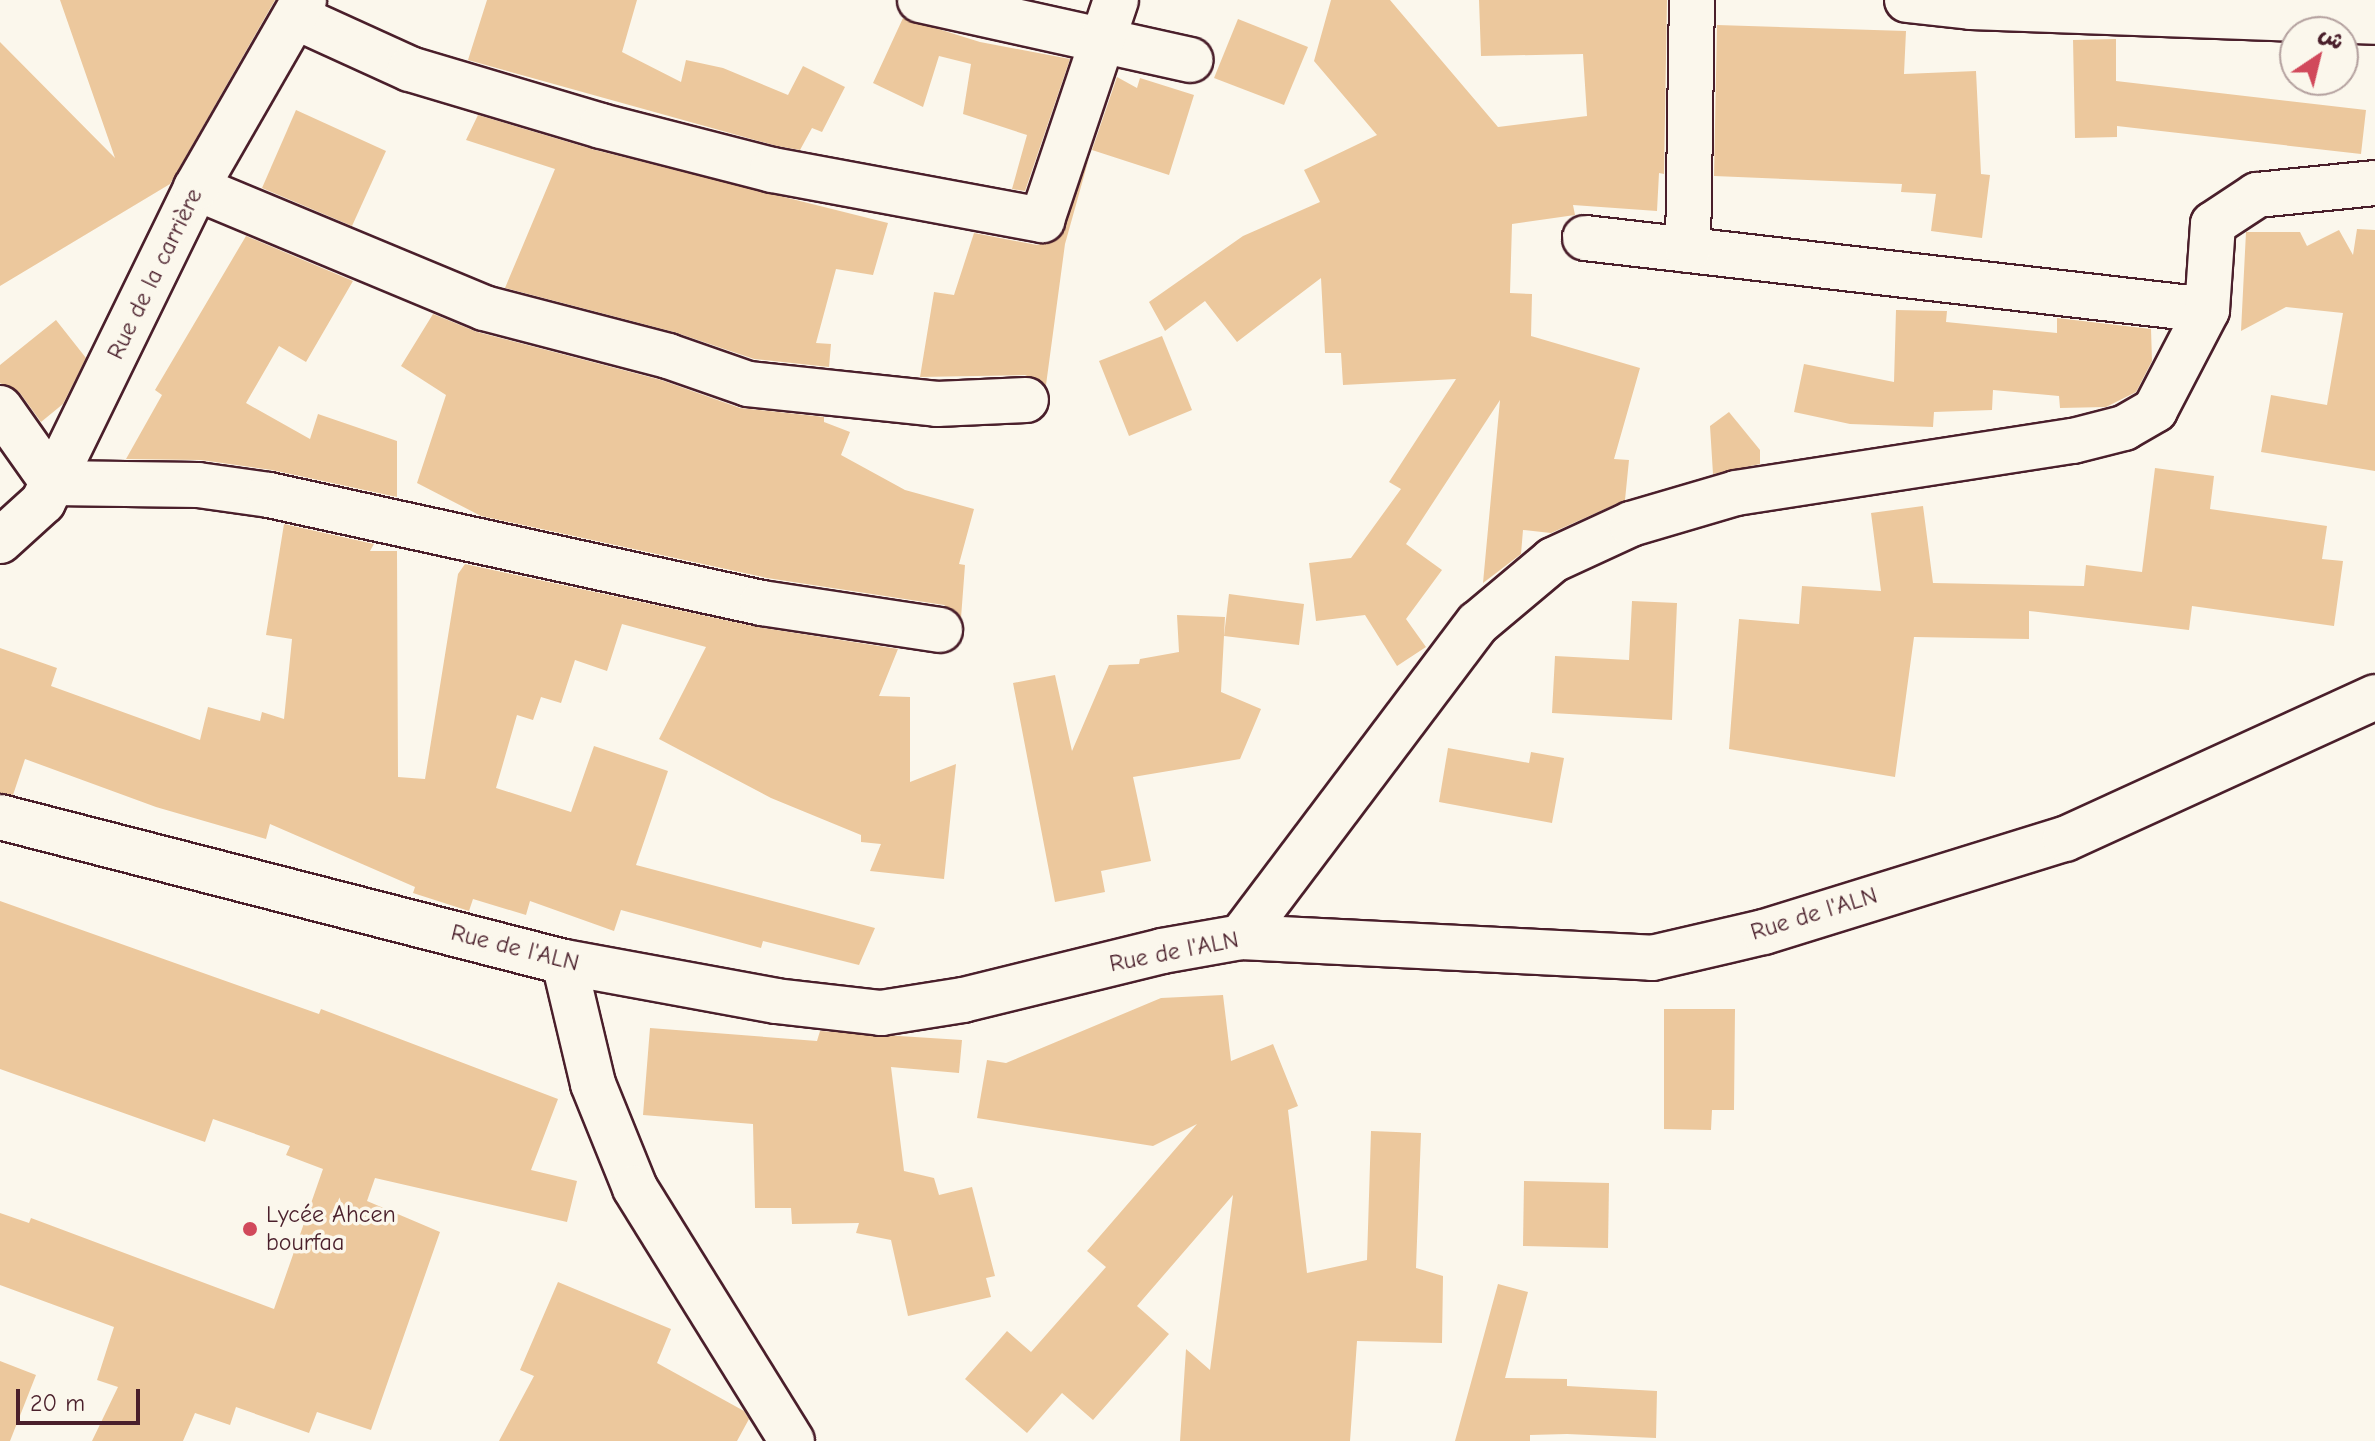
<!DOCTYPE html>
<meta charset="utf-8">
<style>
body{margin:0}
#map{position:relative;width:2375px;height:1441px;overflow:hidden;background:#fbf7ec;font-family:"Comic Neue","Playpen Sans Arabic",sans-serif}
div>[style]{position:absolute}
.building>*{inset:0;background:#ecc89d}
.roads{filter:drop-shadow(2px 0 #4a1f2b) drop-shadow(-2px 0 #4a1f2b) drop-shadow(0 2px #4a1f2b) drop-shadow(0 -2px #4a1f2b)}
.minor>*{height:44px;margin:-22px;padding:0 22px;transform-origin:22px;border-radius:22px;background:#fbf7ec}
.major>*{height:44px;margin:-22px;padding:0 22px;transform-origin:22px;border-radius:22px;background:#fbf7ec}
.dots>*{width:22px;height:22px;translate:-50% -50%;box-sizing:border-box;border:4px solid #fbf7ec;border-radius:50%}
span{translate:-50% -50%;white-space:nowrap;text-align:center;line-height:1.15;-webkit-text-stroke:7px #fbf7ec;paint-order:stroke}
.street-label{font-size:24px;color:#4a1f2b}
.poi-label{font-size:24px;color:#4a1f2b}
.left{translate:0 -50%;text-align:left}
.north{position:absolute;left:2279px;top:16px;width:80px;height:80px;box-sizing:border-box;background:#fbf7ec;border:2px solid #b4a19f;border-radius:50%;rotate:35deg;font-size:22px;font-weight:700;line-height:32px;text-align:center;color:#4a1f2b}
.north::after{content:'';display:block;margin:auto;width:28px;height:36px;background:#d1495b;clip-path:polygon(50% 0,100% 100%,50% 72%,0 100%)}
.scale{position:absolute;left:16px;top:1389px;width:124px;height:36px;box-sizing:border-box;border:4px solid #4a1f2b;border-top:0;padding-left:10px;font-size:24px;line-height:28px;white-space:nowrap;color:#4a1f2b;-webkit-text-stroke:6px #fbf7ec;paint-order:stroke}
</style>
<div id="map">
<div class="building">
<i style="clip-path:polygon(60px 0,275px 0,170px 184px,0 286px,0 42px,115px 158px)"></i>
<i style="clip-path:polygon(487px 0,637px 0,622px 52px,681px 82px,686px 60px,723px 68px,788px 95px,803px 66px,845px 87px,822px 132px,812px 128px,800px 150px,777px 146px,468px 60px)"></i>
<i style="clip-path:polygon(1331px 0,1390px 0,1498px 127px,1587px 116px,1583px 54px,1481px 56px,1479px 0,1667px 0,1664px 174px,1659px 173px,1657px 211px,1573px 205px,1575px 215px,1512px 224px,1510px 293px,1532px 294px,1531px 336px,1640px 368px,1614px 459px,1629px 460px,1625px 500px,1551px 533px,1523px 530px,1521px 554px,1483px 583px,1500px 400px,1406px 544px,1442px 570px,1406px 619px,1426px 647px,1397px 666px,1365px 615px,1316px 621px,1309px 563px,1351px 558px,1401px 489px,1389px 482px,1456px 379px,1343px 385px,1341px 353px,1325px 353px,1321px 278px,1237px 342px,1205px 301px,1165px 331px,1149px 302px,1243px 236px,1320px 202px,1304px 170px,1377px 135px,1314px 61px)"></i>
<i style="clip-path:polygon(903px 18px,980px 42px,1070px 59px,1025px 191px,1012px 189px,1027px 135px,963px 114px,971px 64px,939px 56px,923px 107px,873px 83px)"></i>
<i style="clip-path:polygon(1238px 19px,1308px 47px,1284px 105px,1214px 78px)"></i>
<i style="clip-path:polygon(1717px 25px,1906px 31px,1904px 74px,1976px 71px,1981px 174px,1990px 175px,1982px 238px,1931px 231px,1936px 194px,1901px 192px,1902px 184px,1714px 176px)"></i>
<i style="clip-path:polygon(2116px 39px,2116px 81px,2366px 110px,2361px 154px,2117px 126px,2117px 137px,2075px 138px,2073px 40px)"></i>
<i style="clip-path:polygon(1117px 77px,1137px 88px,1140px 78px,1194px 95px,1169px 175px,1092px 150px)"></i>
<i style="clip-path:polygon(296px 110px,386px 151px,352px 226px,262px 188px)"></i>
<i style="clip-path:polygon(478px 115px,595px 150px,888px 223px,873px 275px,836px 269px,816px 343px,831px 344px,829px 367px,754px 359px,674px 332px,505px 288px,555px 169px,466px 140px)"></i>
<i style="clip-path:polygon(1089px 158px,1065px 244px,1046px 385px,1025px 375px,920px 377px,934px 292px,954px 295px,974px 233px,1037px 245px,1059px 238px)"></i>
<i style="clip-path:polygon(2357px 229px,2375px 230px,2375px 471px,2261px 452px,2271px 395px,2327px 405px,2343px 313px,2286px 307px,2241px 331px,2246px 232px,2300px 232px,2307px 246px,2339px 230px,2353px 255px)"></i>
<i style="clip-path:polygon(246px 236px,353px 281px,306px 362px,279px 346px,246px 403px,310px 439px,318px 414px,397px 441px,397px 497px,272px 470px,201px 460px,126px 459px,162px 395px,155px 390px)"></i>
<i style="clip-path:polygon(1896px 310px,1947px 311px,1946px 322px,2057px 333px,2057px 318px,2151px 329px,2152px 361px,2136px 392px,2106px 407px,2060px 408px,2059px 396px,1993px 390px,1992px 410px,1934px 412px,1933px 427px,1850px 424px,1794px 412px,1804px 364px,1894px 382px)"></i>
<i style="clip-path:polygon(433px 314px,477px 332px,661px 380px,740px 408px,824px 417px,824px 422px,850px 432px,841px 455px,905px 490px,974px 509px,959px 564px,965px 565px,961px 618px,944px 605px,767px 578px,481px 516px,417px 483px,446px 395px,401px 366px)"></i>
<i style="clip-path:polygon(56px 320px,86px 358px,63px 404px,41px 422px,20px 393px,0 383px,0 365px)"></i>
<i style="clip-path:polygon(1162px 336px,1192px 410px,1129px 436px,1099px 361px)"></i>
<i style="clip-path:polygon(1729px 412px,1760px 450px,1760px 464px,1713px 474px,1710px 426px)"></i>
<i style="clip-path:polygon(2155px 468px,2214px 476px,2210px 509px,2327px 526px,2322px 559px,2343px 561px,2334px 626px,2192px 606px,2189px 630px,2029px 611px,2029px 639px,1914px 637px,1895px 777px,1729px 749px,1739px 619px,1799px 624px,1802px 586px,1881px 591px,1871px 513px,1923px 506px,1933px 583px,2084px 586px,2086px 565px,2142px 572px)"></i>
<i style="clip-path:polygon(284px 524px,374px 544px,370px 551px,397px 551px,398px 777px,425px 779px,458px 574px,465px 564px,757px 627px,898px 649px,879px 696px,910px 697px,910px 782px,956px 764px,944px 879px,870px 871px,881px 844px,861px 842px,861px 835px,771px 798px,659px 739px,706px 647px,622px 624px,607px 671px,575px 660px,561px 703px,541px 697px,533px 720px,517px 715px,496px 788px,571px 812px,594px 746px,668px 771px,636px 865px,875px 928px,859px 965px,763px 941px,761px 948px,621px 910px,614px 931px,530px 901px,526px 915px,473px 899px,469px 911px,413px 893px,415px 887px,270px 824px,266px 839px,156px 807px,25px 759px,13px 795px,0 793px,0 648px,57px 668px,51px 686px,200px 740px,208px 707px,260px 721px,262px 712px,284px 719px,292px 639px,266px 635px)"></i>
<i style="clip-path:polygon(1229px 594px,1304px 604px,1299px 645px,1224px 636px)"></i>
<i style="clip-path:polygon(1632px 601px,1677px 603px,1672px 720px,1552px 713px,1555px 656px,1629px 660px)"></i>
<i style="clip-path:polygon(1177px 615px,1225px 617px,1221px 692px,1261px 709px,1240px 759px,1133px 777px,1151px 861px,1101px 871px,1105px 892px,1055px 902px,1013px 683px,1055px 675px,1072px 751px,1109px 665px,1139px 664px,1140px 659px,1179px 652px)"></i>
<i style="clip-path:polygon(1448px 748px,1529px 763px,1531px 752px,1564px 758px,1552px 823px,1439px 802px)"></i>
<i style="clip-path:polygon(0 901px,319px 1014px,321px 1009px,558px 1099px,531px 1170px,577px 1181px,567px 1222px,375px 1178px,367px 1201px,440px 1232px,371px 1430px,317px 1412px,309px 1433px,236px 1407px,230px 1425px,195px 1413px,183px 1441px,92px 1441px,118px 1387px,97px 1380px,114px 1327px,0 1285px,0 1213px,29px 1223px,31px 1218px,274px 1309px,323px 1169px,286px 1155px,290px 1146px,213px 1119px,205px 1142px,0 1069px)"></i>
<i style="clip-path:polygon(1223px 995px,1231px 1061px,1273px 1044px,1298px 1106px,1288px 1110px,1307px 1273px,1367px 1260px,1371px 1131px,1421px 1133px,1416px 1268px,1443px 1276px,1442px 1343px,1357px 1341px,1350px 1441px,1180px 1441px,1186px 1349px,1210px 1370px,1233px 1195px,1137px 1306px,1169px 1334px,1093px 1420px,1062px 1393px,1027px 1433px,965px 1379px,1007px 1331px,1031px 1352px,1106px 1267px,1087px 1251px,1197px 1124px,1153px 1146px,977px 1118px,987px 1060px,1006px 1063px,1161px 998px)"></i>
<i style="clip-path:polygon(1664px 1009px,1735px 1009px,1734px 1110px,1712px 1110px,1711px 1130px,1664px 1129px)"></i>
<i style="clip-path:polygon(650px 1028px,817px 1041px,820px 1031px,962px 1040px,959px 1073px,891px 1067px,904px 1171px,934px 1178px,939px 1195px,972px 1187px,995px 1276px,986px 1278px,991px 1297px,908px 1316px,891px 1240px,856px 1233px,859px 1223px,792px 1224px,791px 1208px,755px 1208px,753px 1124px,643px 1115px)"></i>
<i style="clip-path:polygon(1524px 1181px,1609px 1183px,1608px 1248px,1523px 1246px)"></i>
<i style="clip-path:polygon(558px 1282px,671px 1329px,657px 1363px,744px 1411px,749px 1419px,737px 1441px,499px 1441px,534px 1376px,520px 1370px)"></i>
<i style="clip-path:polygon(1498px 1284px,1528px 1292px,1505px 1378px,1567px 1379px,1567px 1386px,1657px 1391px,1656px 1438px,1567px 1434px,1530px 1435px,1530px 1441px,1455px 1441px)"></i>
<i style="clip-path:polygon(0 1361px,36px 1375px,10px 1441px,0 1441px)"></i>
</div>
<div class="roads">
<div class="minor">
<i style="left:920px;top:0;width:277px;rotate:12.5deg"></i>
<i style="left:1907px;top:0;width:64px;rotate:6.2deg"></i>
<i style="left:1971px;top:7px;width:404px;rotate:2.1deg"></i>
<i style="left:298px;top:18px;width:123px;rotate:24.5deg"></i>
<i style="left:410px;top:69px;width:199px;rotate:16.6deg"></i>
<i style="left:601px;top:126px;width:177px;rotate:14.4deg"></i>
<i style="left:772px;top:170px;width:275px;rotate:10.5deg"></i>
<i style="left:1042px;top:220px;width:232px;rotate:-71.4deg"></i>
<i style="left:196px;top:188px;width:312px;rotate:22.6deg"></i>
<i style="left:484px;top:308px;width:190px;rotate:14.6deg"></i>
<i style="left:668px;top:356px;width:85px;rotate:19.3deg"></i>
<i style="left:748px;top:384px;width:190px;rotate:6deg"></i>
<i style="left:937px;top:404px;width:89px;rotate:-2.6deg"></i>
<i style="left:1585px;top:238px;width:626px;rotate:6.6deg"></i>
<i style="left:1688px;top:250px;width:250px;rotate:-89.1deg"></i>
<i style="left:0;top:408px;width:92px;rotate:54.8deg"></i>
<i style="left:53px;top:483px;width:145px;rotate:0.8deg"></i>
<i style="left:198px;top:485px;width:72px;rotate:8deg"></i>
<i style="left:269px;top:495px;width:505px;rotate:12.36deg"></i>
<i style="left:762px;top:603px;width:180px;rotate:8.6deg"></i>
<i style="left:0;top:541px;width:58px;rotate:-42.2deg"></i>
<i style="left:43px;top:502px;width:349px;rotate:-64deg"></i>
<i style="left:196px;top:188px;width:217px;rotate:-60.1deg"></i>
<i style="left:1241px;top:937px;width:393px;rotate:-53deg"></i>
<i style="left:1478px;top:623px;width:98px;rotate:-40deg"></i>
<i style="left:1553px;top:560px;width:86px;rotate:-24.8deg"></i>
<i style="left:1631px;top:524px;width:109px;rotate:-16.4deg"></i>
<i style="left:1736px;top:493px;width:341px;rotate:-8.8deg"></i>
<i style="left:2073px;top:441px;width:53px;rotate:-14.3deg"></i>
<i style="left:2124px;top:428px;width:36px;rotate:-30deg"></i>
<i style="left:2155px;top:410px;width:113px;rotate:-62.5deg"></i>
<i style="left:2207px;top:310px;width:86px;rotate:-86deg"></i>
<i style="left:2213px;top:224px;width:53px;rotate:-33.4deg"></i>
<i style="left:2257px;top:195px;width:119px;rotate:-5.8deg"></i>
<i style="left:564px;top:962px;width:125px;rotate:76.6deg"></i>
<i style="left:593px;top:1084px;width:112px;rotate:68deg"></i>
<i style="left:635px;top:1188px;width:298px;rotate:58.2deg"></i>
</div>
<div class="major">
<i style="left:0;top:817px;width:582px;rotate:14.42deg"></i>
<i style="left:564px;top:962px;width:216px;rotate:10.4deg"></i>
<i style="left:776px;top:1001px;width:106px;rotate:6.5deg"></i>
<i style="left:881px;top:1013px;width:83px;rotate:-9deg"></i>
<i style="left:963px;top:1000px;width:205px;rotate:-13.8deg"></i>
<i style="left:1162px;top:951px;width:80px;rotate:-10deg"></i>
<i style="left:1241px;top:937px;width:412px;rotate:2.9deg"></i>
<i style="left:1652px;top:958px;width:115px;rotate:-13.1deg"></i>
<i style="left:1764px;top:932px;width:315px;rotate:-17.2deg"></i>
<i style="left:2065px;top:839px;width:341px;rotate:-24.6deg"></i>
</div>
</div>
<div class="dots">
<i style="left:250px;top:1229px;background:#d1495b"></i>
</div>
<div class="street-label">
<span style="left:155px;top:274px;rotate:-64deg">Rue de la carrière</span>
<span style="left:1814px;top:914px;rotate:-17deg">Rue de l'ALN</span>
<span style="left:515px;top:948px;rotate:14deg">Rue de l'ALN</span>
<span style="left:1174px;top:952px;rotate:-11deg">Rue de l'ALN</span>
</div>
<div class="poi-label">
<span class="left" style="left:266px;top:1229px">Lycée Ahcen<br>bourfaa</span>
</div>
<div class="north">ش</div>
<div class="scale">20 m</div>
</div>
